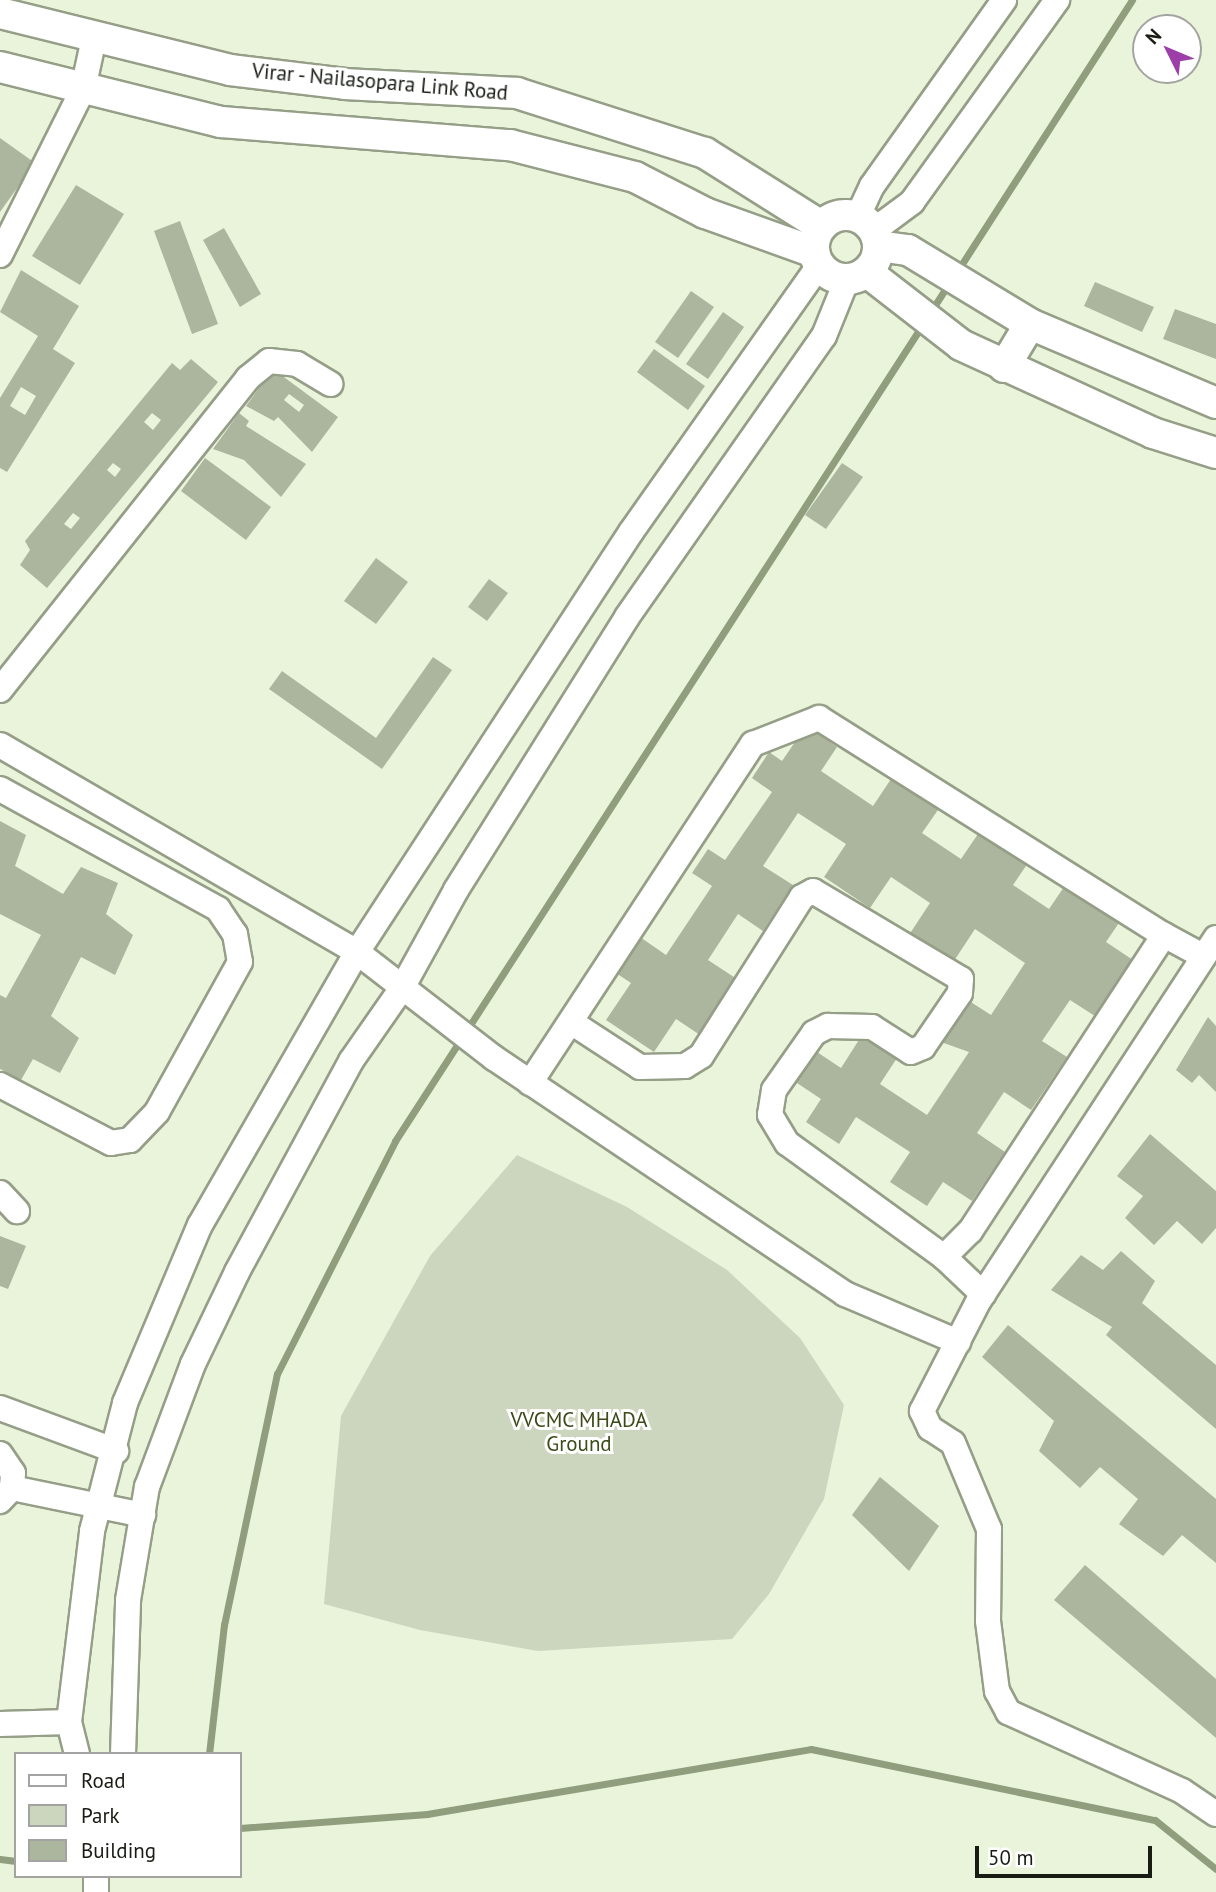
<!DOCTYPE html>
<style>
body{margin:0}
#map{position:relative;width:1216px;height:1892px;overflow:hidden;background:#eaf4db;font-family:"PT Sans",sans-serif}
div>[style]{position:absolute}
.green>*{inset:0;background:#ccd5be}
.stream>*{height:7px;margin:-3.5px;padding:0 3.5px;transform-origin:3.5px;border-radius:3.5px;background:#919e7e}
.building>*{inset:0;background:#acb69e}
.roads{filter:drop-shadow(2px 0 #959e87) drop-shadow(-2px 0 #959e87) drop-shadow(0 2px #959e87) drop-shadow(0 -2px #959e87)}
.minor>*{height:24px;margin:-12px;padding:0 12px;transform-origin:12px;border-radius:12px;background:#fff}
.tertiary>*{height:30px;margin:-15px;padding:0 15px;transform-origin:15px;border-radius:15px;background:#fff}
.tertiary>.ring{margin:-15px;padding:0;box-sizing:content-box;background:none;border:30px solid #fff;border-radius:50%}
span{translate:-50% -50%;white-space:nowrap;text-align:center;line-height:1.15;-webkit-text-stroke:6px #fff;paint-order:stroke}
.street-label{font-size:21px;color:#181c13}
.park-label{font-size:21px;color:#3a4b17}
.legend{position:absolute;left:14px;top:1752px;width:228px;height:126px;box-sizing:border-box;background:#fff;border:2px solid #a3a4a1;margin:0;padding:9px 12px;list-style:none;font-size:21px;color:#181c13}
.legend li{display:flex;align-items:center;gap:14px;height:35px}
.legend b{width:35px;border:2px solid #a3a4a1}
.north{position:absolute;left:1132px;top:14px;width:70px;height:70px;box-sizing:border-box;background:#fff;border:2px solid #a3a4a1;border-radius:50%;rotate:313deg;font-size:19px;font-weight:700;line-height:28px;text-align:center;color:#181c13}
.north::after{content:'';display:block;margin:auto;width:24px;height:32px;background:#9d3fa8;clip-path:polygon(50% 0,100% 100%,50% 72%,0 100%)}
.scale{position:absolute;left:975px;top:1846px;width:177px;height:32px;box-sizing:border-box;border:4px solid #181c13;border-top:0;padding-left:9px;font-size:21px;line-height:24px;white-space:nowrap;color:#181c13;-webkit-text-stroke:5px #fff;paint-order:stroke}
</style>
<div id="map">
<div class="green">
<i style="clip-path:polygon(517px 1155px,627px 1207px,727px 1270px,800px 1338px,844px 1405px,824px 1499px,769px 1594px,732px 1639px,538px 1651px,420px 1630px,324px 1604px,341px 1416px,430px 1256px)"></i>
</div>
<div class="stream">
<i style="left:956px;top:273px;width:325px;rotate:-57.2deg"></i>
<i style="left:931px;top:311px;width:33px;rotate:-57deg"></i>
<i style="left:209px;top:1754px;width:130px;rotate:-83.4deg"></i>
<i style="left:224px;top:1625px;width:257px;rotate:-78.1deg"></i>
<i style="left:277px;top:1374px;width:261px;rotate:-63.1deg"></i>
<i style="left:395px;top:1141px;width:973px;rotate:-57.13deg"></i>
<i style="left:240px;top:1828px;width:188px;rotate:-4.3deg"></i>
<i style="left:427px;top:1814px;width:389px;rotate:-9.6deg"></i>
<i style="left:811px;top:1749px;width:351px;rotate:11.7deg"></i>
<i style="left:1155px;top:1820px;width:78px;rotate:38.8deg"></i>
<i style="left:0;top:1859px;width:16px;rotate:7deg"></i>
</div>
<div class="building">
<i style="clip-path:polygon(0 138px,35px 163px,0 212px)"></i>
<i style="clip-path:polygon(76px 185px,124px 214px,80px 285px,32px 256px)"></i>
<i style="clip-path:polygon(180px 221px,218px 324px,192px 334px,154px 231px)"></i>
<i style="clip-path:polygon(224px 228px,261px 294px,240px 307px,203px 240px)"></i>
<i style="clip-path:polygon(evenodd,21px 270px,79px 306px,53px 349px,75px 363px,7px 472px,0 468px,0 398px,38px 336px,0 312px,21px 270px,21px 387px,36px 396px,25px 415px,10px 406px,21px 387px)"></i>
<i style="clip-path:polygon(1095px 282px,1154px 307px,1142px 332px,1084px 306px)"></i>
<i style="clip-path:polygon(691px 291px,714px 307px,678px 358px,655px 342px)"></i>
<i style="clip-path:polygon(1175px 309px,1216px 324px,1216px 359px,1163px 339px)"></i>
<i style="clip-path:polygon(723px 312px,744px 327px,708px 379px,686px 364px)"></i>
<i style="clip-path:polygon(654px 349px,705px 386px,688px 410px,637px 372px)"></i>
<i style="clip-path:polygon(evenodd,191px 359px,218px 382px,47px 588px,20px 565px,30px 550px,25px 541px,172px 363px,180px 370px,191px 359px,152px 413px,161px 420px,153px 430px,144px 422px,152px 413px,191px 359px,113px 463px,121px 469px,115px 477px,107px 470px,113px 463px,191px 359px,73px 513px,80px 518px,71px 529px,64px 524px,73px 513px)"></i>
<i style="clip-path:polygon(evenodd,273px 369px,338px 417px,312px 452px,278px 417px,274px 421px,246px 406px,273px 369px,289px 394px,304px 405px,299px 412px,284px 400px,289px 394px)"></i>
<i style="clip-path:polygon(239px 413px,249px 421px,246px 426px,306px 464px,281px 497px,244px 460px,213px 449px)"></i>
<i style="clip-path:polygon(205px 458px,271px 507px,246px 540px,181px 491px)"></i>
<i style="clip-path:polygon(842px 463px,863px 477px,826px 529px,805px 515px)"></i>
<i style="clip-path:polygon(376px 558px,408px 582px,376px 624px,344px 601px)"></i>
<i style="clip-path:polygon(489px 579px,508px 593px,487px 621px,468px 607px)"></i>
<i style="clip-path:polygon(433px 657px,452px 670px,382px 769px,269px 689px,282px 671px,376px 738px)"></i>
<i style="clip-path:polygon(806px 726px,837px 747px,821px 771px,873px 806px,893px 776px,940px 807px,922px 833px,961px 859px,980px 831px,1028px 863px,1013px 885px,1049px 909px,1068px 881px,1125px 914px,1106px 942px,1136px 962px,1098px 1018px,1070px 1000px,1042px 1041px,1067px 1057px,1031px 1110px,1004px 1092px,977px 1133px,1005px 1152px,972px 1201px,943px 1182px,927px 1206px,890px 1182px,910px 1152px,856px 1117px,839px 1144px,806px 1122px,821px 1099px,794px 1081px,814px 1050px,841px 1068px,864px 1032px,899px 1055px,880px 1084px,927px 1115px,969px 1052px,938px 1041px,966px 999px,991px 1015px,1025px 963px,975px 929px,950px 967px,907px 938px,930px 903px,891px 877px,870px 908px,824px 877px,846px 844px,798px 813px,763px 866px,793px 885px,763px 931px,738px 914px,708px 960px,743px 983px,706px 1039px,676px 1019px,654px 1052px,606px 1020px,631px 983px,616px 973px,640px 937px,666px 955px,712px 886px,692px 873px,708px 849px,725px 860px,772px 792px,752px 778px,769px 752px,782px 761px)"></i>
<i style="clip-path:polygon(0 821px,26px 835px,15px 866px,63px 894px,81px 867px,118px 883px,106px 914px,133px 935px,115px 975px,81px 957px,51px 1016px,79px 1038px,60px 1073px,33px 1059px,21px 1080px,0 1069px,0 995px,6px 998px,41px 935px,0 914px)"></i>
<i style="clip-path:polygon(1208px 1017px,1216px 1026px,1216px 1092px,1199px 1075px,1192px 1083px,1176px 1070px)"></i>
<i style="clip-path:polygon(1150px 1134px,1216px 1191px,1216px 1228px,1202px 1244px,1177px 1221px,1154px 1245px,1125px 1218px,1143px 1196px,1117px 1176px)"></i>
<i style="clip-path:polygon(0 1236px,26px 1246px,8px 1289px,0 1286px)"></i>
<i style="clip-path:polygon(1121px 1251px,1155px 1281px,1142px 1303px,1216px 1365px,1216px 1429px,1106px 1335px,1112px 1327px,1051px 1290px,1081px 1255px,1103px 1270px)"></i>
<i style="clip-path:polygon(1008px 1325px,1216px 1499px,1216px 1563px,1182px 1535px,1163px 1556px,1119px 1524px,1138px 1499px,1100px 1467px,1080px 1488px,1039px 1451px,1054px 1421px,982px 1357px)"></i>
<i style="clip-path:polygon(880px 1477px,939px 1526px,909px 1571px,852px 1515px)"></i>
<i style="clip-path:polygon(1085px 1565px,1216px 1679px,1216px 1738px,1054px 1600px)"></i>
</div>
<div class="roads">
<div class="minor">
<i style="left:857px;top:218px;width:35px;rotate:-65deg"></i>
<i style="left:872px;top:186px;width:228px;rotate:-54.6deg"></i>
<i style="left:873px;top:231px;width:49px;rotate:-36.6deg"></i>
<i style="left:912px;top:202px;width:249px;rotate:-54.3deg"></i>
<i style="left:0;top:255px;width:186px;rotate:-63.4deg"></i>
<i style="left:83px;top:89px;width:52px;rotate:-77.8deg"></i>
<i style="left:0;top:690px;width:399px;rotate:-51.5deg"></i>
<i style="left:248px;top:378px;width:27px;rotate:-39deg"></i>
<i style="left:269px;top:361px;width:28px;rotate:6deg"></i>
<i style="left:297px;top:364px;width:39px;rotate:31deg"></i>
<i style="left:0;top:745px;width:413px;rotate:30.1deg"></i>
<i style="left:357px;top:952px;width:173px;rotate:37.7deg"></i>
<i style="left:494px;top:1058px;width:423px;rotate:33.9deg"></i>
<i style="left:845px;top:1294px;width:123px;rotate:23deg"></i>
<i style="left:0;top:789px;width:249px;rotate:28.8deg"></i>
<i style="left:218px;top:909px;width:30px;rotate:56deg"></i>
<i style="left:235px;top:934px;width:28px;rotate:80deg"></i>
<i style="left:240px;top:962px;width:171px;rotate:119deg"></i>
<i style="left:157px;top:1112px;width:39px;rotate:134deg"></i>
<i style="left:130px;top:1140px;width:19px;rotate:171deg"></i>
<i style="left:111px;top:1143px;width:125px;rotate:-152.4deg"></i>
<i style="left:1164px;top:935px;width:42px;rotate:28.4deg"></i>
<i style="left:1216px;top:938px;width:433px;rotate:123.2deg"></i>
<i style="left:979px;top:1300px;width:125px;rotate:117.2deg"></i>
<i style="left:922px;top:1411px;width:19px;rotate:65deg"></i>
<i style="left:930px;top:1428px;width:27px;rotate:33deg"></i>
<i style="left:953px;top:1443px;width:93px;rotate:67.3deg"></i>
<i style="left:989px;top:1529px;width:92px;rotate:90.6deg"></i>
<i style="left:988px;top:1621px;width:71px;rotate:82.7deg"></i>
<i style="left:997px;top:1691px;width:24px;rotate:62deg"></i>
<i style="left:1008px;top:1712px;width:191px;rotate:24.4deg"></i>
<i style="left:1182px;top:1791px;width:41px;rotate:34.1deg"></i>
<i style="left:530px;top:1083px;width:406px;rotate:-56.7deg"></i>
<i style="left:753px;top:744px;width:71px;rotate:-21.5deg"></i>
<i style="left:819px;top:718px;width:408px;rotate:32.2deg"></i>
<i style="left:1164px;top:935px;width:354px;rotate:123.2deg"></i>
<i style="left:970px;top:1231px;width:37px;rotate:135deg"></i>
<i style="left:944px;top:1257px;width:194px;rotate:-144deg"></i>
<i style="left:787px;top:1143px;width:33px;rotate:-121deg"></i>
<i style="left:770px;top:1115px;width:25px;rotate:-81deg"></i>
<i style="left:774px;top:1090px;width:70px;rotate:-54.9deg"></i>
<i style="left:814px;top:1033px;width:16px;rotate:-27deg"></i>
<i style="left:828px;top:1026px;width:44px;rotate:1.3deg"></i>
<i style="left:872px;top:1027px;width:46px;rotate:32.7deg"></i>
<i style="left:911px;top:1052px;width:13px;rotate:-23deg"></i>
<i style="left:923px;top:1047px;width:65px;rotate:-55.6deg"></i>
<i style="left:960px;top:993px;width:14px;rotate:-86deg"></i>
<i style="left:961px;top:979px;width:172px;rotate:-149.3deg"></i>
<i style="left:813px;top:891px;width:13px;rotate:151deg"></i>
<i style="left:802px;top:897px;width:188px;rotate:122.4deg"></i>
<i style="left:701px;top:1056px;width:19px;rotate:148deg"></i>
<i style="left:685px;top:1066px;width:45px;rotate:178.7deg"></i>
<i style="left:640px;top:1067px;width:82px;rotate:-146.9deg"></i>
<i style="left:0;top:1193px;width:25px;rotate:47deg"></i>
<i style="left:944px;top:1257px;width:54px;rotate:43.5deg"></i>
<i style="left:0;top:1408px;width:124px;rotate:20.3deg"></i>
<i style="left:0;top:1454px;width:23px;rotate:56deg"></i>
<i style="left:13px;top:1473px;width:15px;rotate:94deg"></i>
<i style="left:12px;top:1488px;width:18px;rotate:133deg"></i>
<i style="left:12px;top:1488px;width:134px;rotate:11.6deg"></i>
<i style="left:0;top:1724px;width:69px;rotate:-1.7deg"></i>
<i style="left:77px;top:1754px;width:33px;rotate:-104deg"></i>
<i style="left:69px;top:1722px;width:192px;rotate:-83.1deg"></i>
<i style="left:92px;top:1531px;width:132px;rotate:-75.5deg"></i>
<i style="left:125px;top:1403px;width:193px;rotate:-67.2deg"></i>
<i style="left:200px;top:1225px;width:315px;rotate:-60.1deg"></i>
<i style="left:357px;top:952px;width:501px;rotate:-56.88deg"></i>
<i style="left:631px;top:532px;width:327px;rotate:-54.8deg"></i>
<i style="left:123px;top:1754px;width:154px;rotate:-88.1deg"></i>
<i style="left:128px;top:1600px;width:115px;rotate:-80.5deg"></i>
<i style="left:147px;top:1487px;width:131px;rotate:-69.5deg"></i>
<i style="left:193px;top:1364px;width:102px;rotate:-64.4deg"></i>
<i style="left:237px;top:1272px;width:240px;rotate:-61.6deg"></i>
<i style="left:351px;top:1061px;width:89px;rotate:-55.1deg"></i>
<i style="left:402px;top:988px;width:112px;rotate:-61.1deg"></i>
<i style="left:456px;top:890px;width:322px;rotate:-57.9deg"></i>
<i style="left:627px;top:617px;width:343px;rotate:-55deg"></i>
<i style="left:824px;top:336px;width:61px;rotate:-68deg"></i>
<i style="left:96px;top:1892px;width:16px;rotate:-90deg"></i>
</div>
<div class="tertiary">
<i style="left:0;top:13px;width:237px;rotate:13.9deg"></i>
<i style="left:230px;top:70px;width:116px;rotate:6.9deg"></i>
<i style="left:345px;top:84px;width:172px;rotate:3deg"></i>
<i style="left:517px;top:93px;width:197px;rotate:17.7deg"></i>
<i style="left:705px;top:153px;width:137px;rotate:32.2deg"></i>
<i style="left:0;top:67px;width:228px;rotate:14deg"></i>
<i style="left:221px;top:122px;width:290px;rotate:4.6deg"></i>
<i style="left:510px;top:145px;width:129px;rotate:14.4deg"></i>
<i style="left:635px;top:177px;width:79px;rotate:27.2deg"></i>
<i style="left:705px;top:213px;width:116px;rotate:19.7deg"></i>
<i class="ring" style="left:814px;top:215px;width:34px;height:34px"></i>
<i style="left:878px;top:246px;width:30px;rotate:8deg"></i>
<i style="left:908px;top:250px;width:143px;rotate:31.2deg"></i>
<i style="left:1030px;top:324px;width:202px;rotate:23deg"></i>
<i style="left:867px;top:272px;width:119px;rotate:37.8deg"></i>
<i style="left:961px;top:345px;width:211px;rotate:24.6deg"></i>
<i style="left:1153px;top:433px;width:66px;rotate:17.6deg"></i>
<i style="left:1004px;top:367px;width:50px;rotate:-58.8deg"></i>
</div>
</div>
<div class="street-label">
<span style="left:380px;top:82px;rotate:5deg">Virar - Nailasopara Link Road</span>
</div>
<div class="park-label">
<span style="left:579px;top:1432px">VVCMC MHADA<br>Ground</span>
</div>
<ul class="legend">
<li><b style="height:9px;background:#fff"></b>Road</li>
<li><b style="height:19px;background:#ccd5be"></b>Park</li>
<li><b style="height:19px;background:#acb69e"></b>Building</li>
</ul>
<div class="north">N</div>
<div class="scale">50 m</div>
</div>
